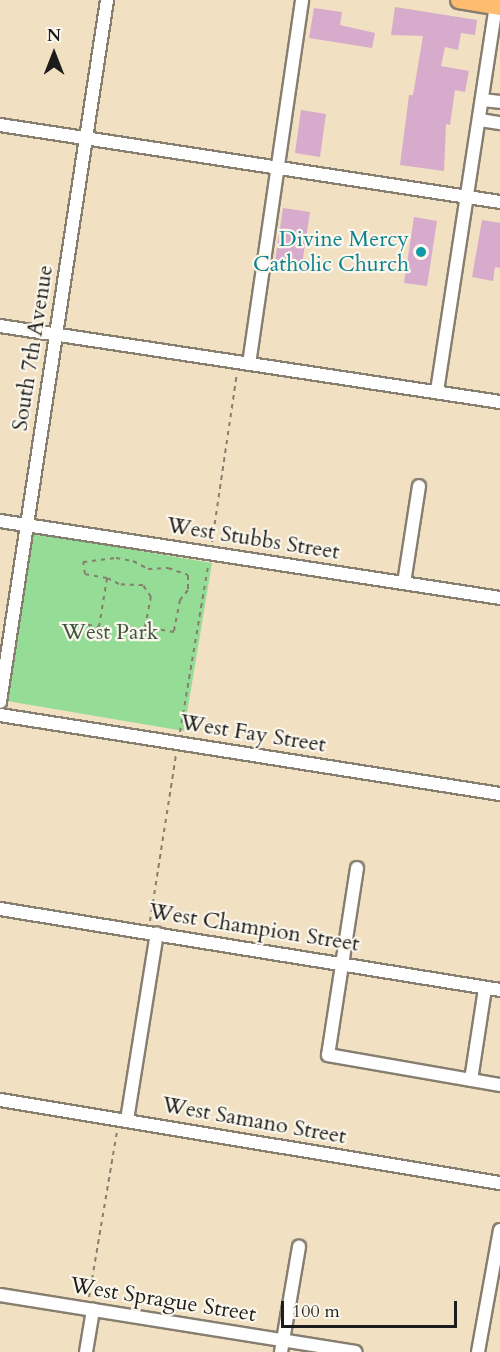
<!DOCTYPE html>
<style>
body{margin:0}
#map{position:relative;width:500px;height:1352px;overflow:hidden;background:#f1e0c2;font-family:Cardo,serif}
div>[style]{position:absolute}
.green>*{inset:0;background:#95dd97}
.building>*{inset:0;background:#d7abcc}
.path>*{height:2px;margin-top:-1px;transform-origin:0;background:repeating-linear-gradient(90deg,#867e6f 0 4.5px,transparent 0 9px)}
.roads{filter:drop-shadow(2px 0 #867e6f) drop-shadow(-2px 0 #867e6f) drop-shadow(0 2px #867e6f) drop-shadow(0 -2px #867e6f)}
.minor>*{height:12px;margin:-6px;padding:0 6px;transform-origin:6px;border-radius:6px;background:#fff}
.major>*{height:15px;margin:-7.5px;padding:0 7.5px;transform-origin:7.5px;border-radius:7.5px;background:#fdbc70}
.dots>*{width:16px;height:16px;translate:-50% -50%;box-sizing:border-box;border:3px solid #fbf7ec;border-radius:50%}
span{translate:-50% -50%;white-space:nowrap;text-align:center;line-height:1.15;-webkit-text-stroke:4.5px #fbf7ec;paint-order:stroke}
.culture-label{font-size:22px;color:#0d838f}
.right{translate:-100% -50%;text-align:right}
.street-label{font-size:22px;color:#1c1c1c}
.park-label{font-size:22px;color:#405641}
.north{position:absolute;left:24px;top:24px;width:60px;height:60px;-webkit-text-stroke:4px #fbf7ec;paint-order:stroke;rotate:0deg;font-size:16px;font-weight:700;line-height:24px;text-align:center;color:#1c1c1c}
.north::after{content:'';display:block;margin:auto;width:21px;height:27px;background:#1c1c1c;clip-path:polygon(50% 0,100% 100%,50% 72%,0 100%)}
.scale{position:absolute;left:281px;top:1301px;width:176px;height:27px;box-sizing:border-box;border:3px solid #1c1c1c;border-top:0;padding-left:8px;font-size:18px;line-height:21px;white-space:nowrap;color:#1c1c1c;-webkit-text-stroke:4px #fbf7ec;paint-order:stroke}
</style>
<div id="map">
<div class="green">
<i style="clip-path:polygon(34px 533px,212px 563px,184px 731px,7px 701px,30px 541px)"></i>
</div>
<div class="building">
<i style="clip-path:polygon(395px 7px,477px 20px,475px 35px,461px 33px,458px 50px,445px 47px,441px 66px,469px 71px,465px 92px,455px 90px,450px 125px,446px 124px,444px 171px,400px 165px,409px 95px,413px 95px,423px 36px,391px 35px)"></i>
<i style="clip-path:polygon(314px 8px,342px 12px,340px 25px,375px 33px,372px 48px,309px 38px)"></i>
<i style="clip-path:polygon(301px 110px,326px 114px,320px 157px,295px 153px)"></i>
<i style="clip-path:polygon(283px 208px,310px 212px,302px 265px,275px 261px)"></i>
<i style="clip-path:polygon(414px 217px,437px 221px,427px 286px,404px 283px)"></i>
<i style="clip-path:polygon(482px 220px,500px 223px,500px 268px,495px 267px,493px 281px,472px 277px)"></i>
</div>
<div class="path">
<i style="left:212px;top:542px;width:171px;rotate:-81.6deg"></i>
<i style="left:79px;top:623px;width:20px;rotate:11deg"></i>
<i style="left:99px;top:627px;width:50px;rotate:-80.7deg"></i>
<i style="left:107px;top:578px;width:22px;rotate:-170deg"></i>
<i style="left:85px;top:574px;width:12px;rotate:-99deg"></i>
<i style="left:83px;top:562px;width:33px;rotate:-7deg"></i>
<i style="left:116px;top:558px;width:17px;rotate:10deg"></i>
<i style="left:133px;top:561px;width:17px;rotate:28deg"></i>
<i style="left:148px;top:569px;width:20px;rotate:-3deg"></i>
<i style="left:168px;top:568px;width:21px;rotate:19deg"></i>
<i style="left:188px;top:575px;width:15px;rotate:90deg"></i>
<i style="left:188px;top:590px;width:13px;rotate:129deg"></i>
<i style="left:180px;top:600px;width:33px;rotate:101deg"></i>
<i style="left:174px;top:632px;width:29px;rotate:-170deg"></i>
<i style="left:145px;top:627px;width:31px;rotate:-79deg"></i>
<i style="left:151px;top:597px;width:14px;rotate:-124deg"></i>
<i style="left:143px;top:585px;width:24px;rotate:-178deg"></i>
<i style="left:119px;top:584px;width:13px;rotate:-153deg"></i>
<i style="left:180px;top:732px;width:168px;rotate:-80.4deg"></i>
<i style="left:150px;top:921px;width:168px;rotate:-81.1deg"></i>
<i style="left:89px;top:1297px;width:168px;rotate:-80.4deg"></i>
</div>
<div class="roads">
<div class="minor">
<i style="left:482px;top:100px;width:18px;rotate:6deg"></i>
<i style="left:480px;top:120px;width:20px;rotate:9deg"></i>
<i style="left:0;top:125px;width:506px;rotate:8.75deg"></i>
<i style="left:0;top:326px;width:506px;rotate:8.64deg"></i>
<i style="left:249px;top:364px;width:368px;rotate:-81.7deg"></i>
<i style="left:437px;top:391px;width:389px;rotate:-81.3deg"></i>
<i style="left:0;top:521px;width:506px;rotate:8.75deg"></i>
<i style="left:404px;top:583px;width:98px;rotate:-81.2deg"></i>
<i style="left:0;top:702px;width:710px;rotate:-81.33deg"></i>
<i style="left:0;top:715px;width:506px;rotate:8.98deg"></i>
<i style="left:357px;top:868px;width:189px;rotate:98.8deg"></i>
<i style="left:328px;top:1055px;width:175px;rotate:9.9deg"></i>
<i style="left:0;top:909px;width:507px;rotate:9.2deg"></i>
<i style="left:471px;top:1080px;width:93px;rotate:-81.3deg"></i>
<i style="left:0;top:1100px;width:507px;rotate:9.43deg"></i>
<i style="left:127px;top:1120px;width:189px;rotate:-80.9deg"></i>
<i style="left:0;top:1295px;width:360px;rotate:9.1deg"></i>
<i style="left:86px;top:1352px;width:43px;rotate:-80.5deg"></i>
<i style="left:281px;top:1352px;width:107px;rotate:-80.3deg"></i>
<i style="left:478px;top:1352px;width:124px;rotate:-79.8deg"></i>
</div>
<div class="major">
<i style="left:458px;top:0;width:43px;rotate:9.5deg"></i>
</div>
</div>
<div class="dots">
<i style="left:421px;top:252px;background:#0f9aa8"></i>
</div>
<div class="culture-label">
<span class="right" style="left:409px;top:252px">Divine Mercy<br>Catholic Church</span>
</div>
<div class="street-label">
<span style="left:33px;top:348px;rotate:-81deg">South 7th Avenue</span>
<span style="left:253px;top:539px;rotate:9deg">West Stubbs Street</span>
<span style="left:253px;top:734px;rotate:9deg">West Fay Street</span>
<span style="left:254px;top:928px;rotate:9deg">West Champion Street</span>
<span style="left:254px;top:1121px;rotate:10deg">West Samano Street</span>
<span style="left:163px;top:1300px;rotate:9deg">West Sprague Street</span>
</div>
<div class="park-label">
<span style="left:110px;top:633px">West Park</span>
</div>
<div class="north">N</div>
<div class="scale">100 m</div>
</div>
